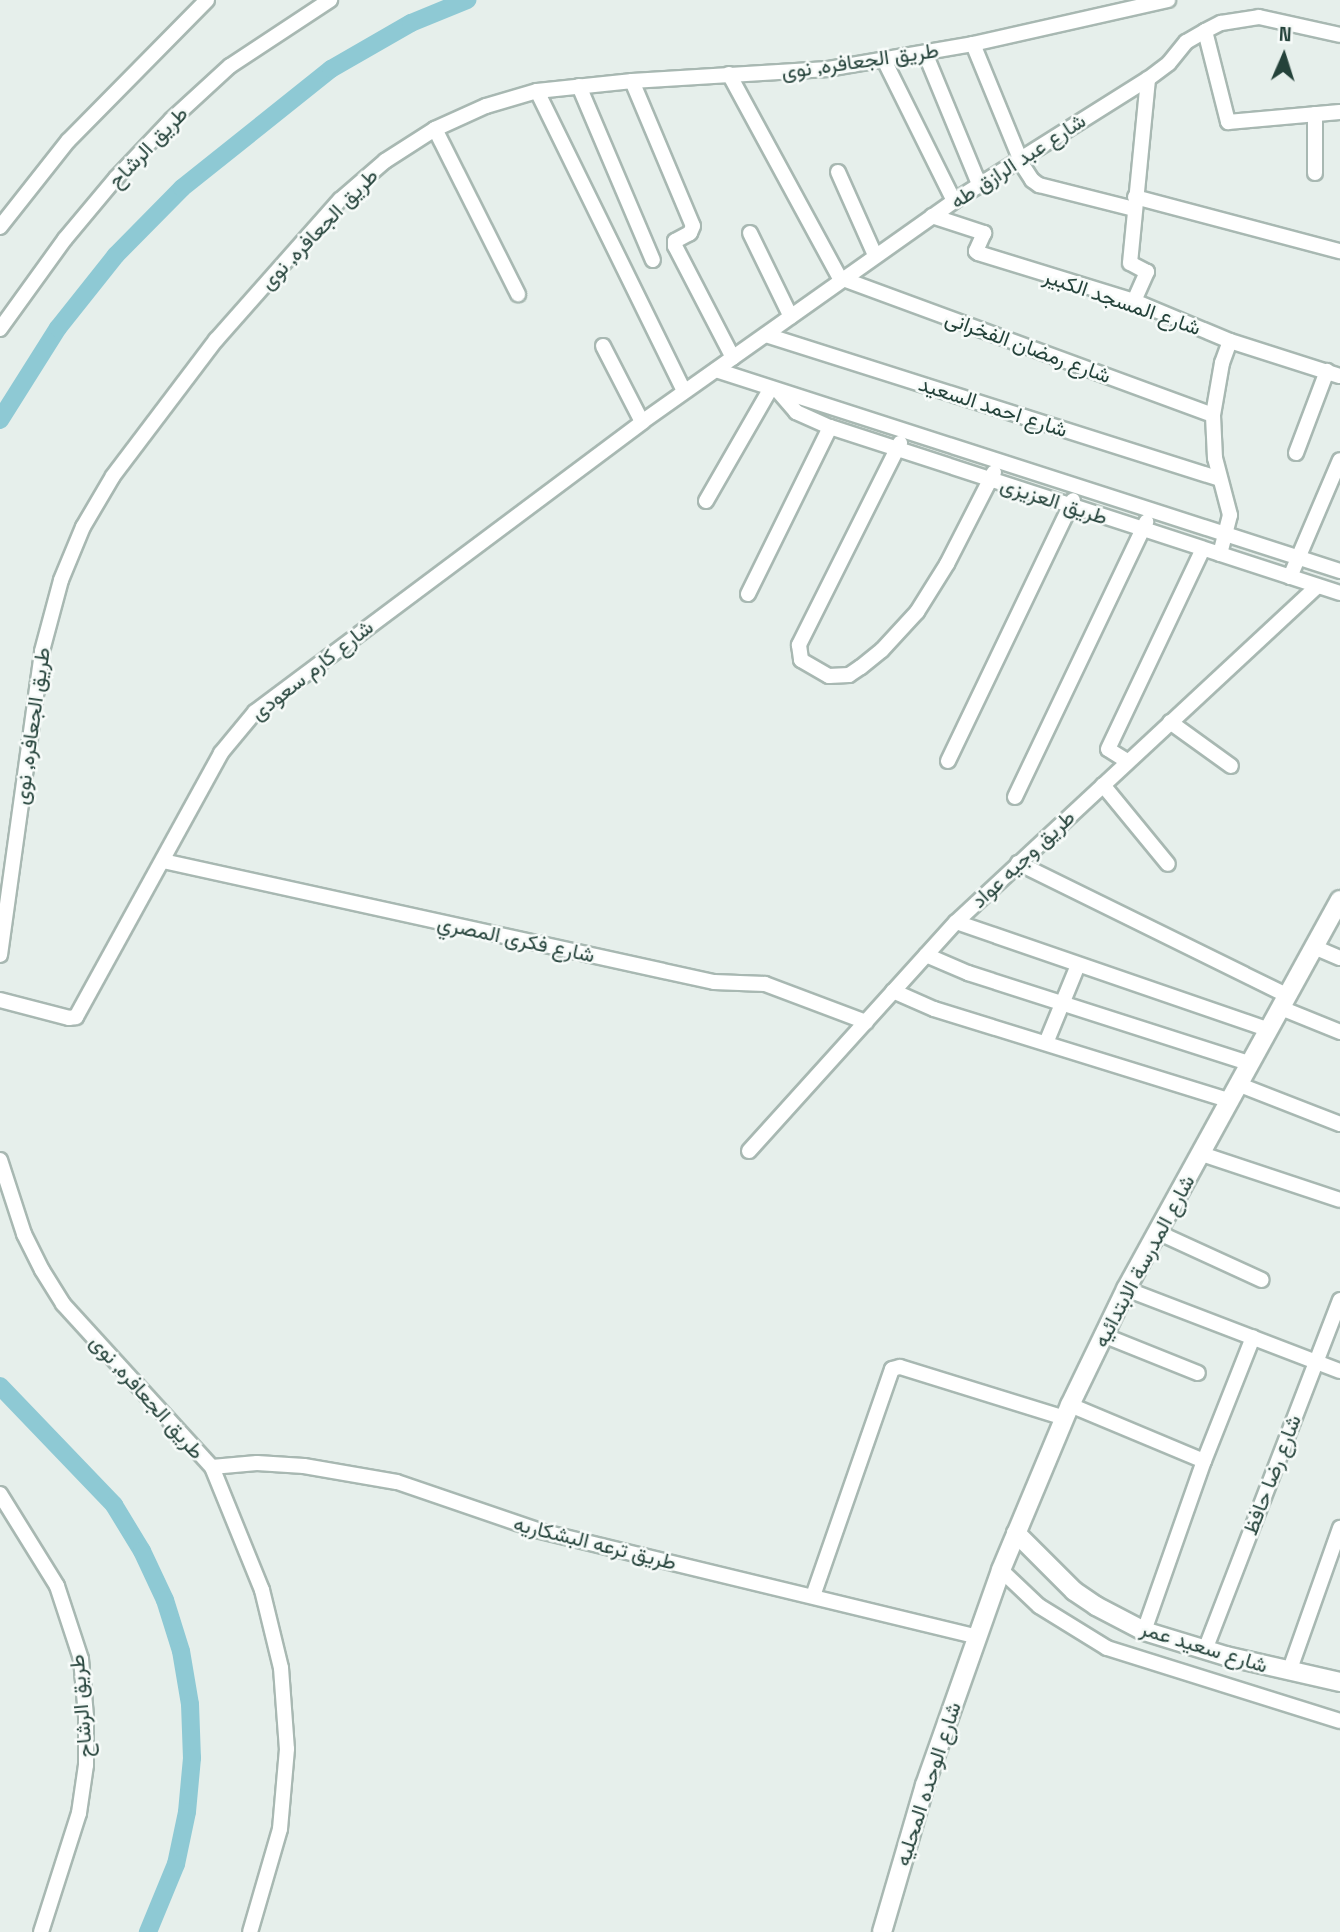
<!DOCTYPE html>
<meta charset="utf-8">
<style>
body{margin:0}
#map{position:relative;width:1340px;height:1932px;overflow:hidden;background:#e6efeb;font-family:"Space Grotesk",Vazirmatn,sans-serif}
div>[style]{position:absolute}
.canal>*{height:18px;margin:-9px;padding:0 9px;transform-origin:9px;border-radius:9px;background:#8ec9d4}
.roads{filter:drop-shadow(2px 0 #a8b8b2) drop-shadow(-2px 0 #a8b8b2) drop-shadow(0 2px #a8b8b2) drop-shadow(0 -2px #a8b8b2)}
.minor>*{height:14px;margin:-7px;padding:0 7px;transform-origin:7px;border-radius:7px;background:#fff}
.tertiary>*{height:18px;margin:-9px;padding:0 9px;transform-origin:9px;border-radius:9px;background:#fff}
span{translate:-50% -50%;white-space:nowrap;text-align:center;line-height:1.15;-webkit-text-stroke:5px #f7fbf9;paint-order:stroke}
.street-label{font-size:21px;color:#24423a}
.north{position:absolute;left:1249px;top:21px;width:70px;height:70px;-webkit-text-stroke:5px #f7fbf9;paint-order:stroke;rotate:3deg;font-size:19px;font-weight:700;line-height:28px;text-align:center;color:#24423a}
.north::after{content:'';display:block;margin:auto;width:24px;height:32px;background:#24423a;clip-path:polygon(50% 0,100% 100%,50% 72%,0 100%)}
</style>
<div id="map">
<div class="canal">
<i style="left:0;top:420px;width:109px;rotate:-57.8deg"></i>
<i style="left:58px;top:328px;width:93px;rotate:-51.5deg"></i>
<i style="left:116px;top:255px;width:94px;rotate:-45.4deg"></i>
<i style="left:182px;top:188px;width:191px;rotate:-38.6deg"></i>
<i style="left:331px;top:69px;width:92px;rotate:-29.9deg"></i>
<i style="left:411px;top:23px;width:61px;rotate:-22.3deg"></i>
<i style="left:0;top:1386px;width:165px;rotate:46.2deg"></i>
<i style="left:114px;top:1505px;width:54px;rotate:58.7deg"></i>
<i style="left:142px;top:1551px;width:54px;rotate:64.9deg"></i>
<i style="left:165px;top:1600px;width:53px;rotate:72.6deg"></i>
<i style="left:181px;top:1651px;width:54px;rotate:80.4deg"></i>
<i style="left:190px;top:1704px;width:54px;rotate:87.9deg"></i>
<i style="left:192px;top:1758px;width:54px;rotate:95.3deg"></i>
<i style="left:187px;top:1812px;width:53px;rotate:101.9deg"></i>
<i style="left:176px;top:1864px;width:74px;rotate:112.4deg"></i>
</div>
<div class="roads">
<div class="minor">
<i style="left:1205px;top:31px;width:94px;rotate:75.8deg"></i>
<i style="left:1228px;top:122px;width:112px;rotate:-5.1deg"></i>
<i style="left:973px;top:44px;width:132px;rotate:67.7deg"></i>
<i style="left:1023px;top:166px;width:17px;rotate:57deg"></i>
<i style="left:1032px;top:180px;width:9px;rotate:36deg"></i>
<i style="left:1039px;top:185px;width:98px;rotate:14.2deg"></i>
<i style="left:925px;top:53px;width:142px;rotate:67.6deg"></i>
<i style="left:884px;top:60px;width:157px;rotate:63.6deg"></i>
<i style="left:729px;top:74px;width:234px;rotate:61.5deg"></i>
<i style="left:632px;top:81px;width:157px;rotate:67.2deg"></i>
<i style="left:693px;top:226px;width:8px;rotate:113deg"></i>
<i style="left:690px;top:233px;width:17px;rotate:152deg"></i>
<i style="left:675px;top:241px;width:5px;rotate:90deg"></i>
<i style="left:675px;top:246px;width:126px;rotate:62.6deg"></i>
<i style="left:579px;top:86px;width:189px;rotate:67deg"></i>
<i style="left:537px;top:91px;width:334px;rotate:63.9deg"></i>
<i style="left:1315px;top:114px;width:59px;rotate:90deg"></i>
<i style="left:435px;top:129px;width:185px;rotate:63.3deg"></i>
<i style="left:838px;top:172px;width:91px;rotate:66deg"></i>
<i style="left:1135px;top:197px;width:212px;rotate:14.8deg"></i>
<i style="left:932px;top:216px;width:55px;rotate:18.1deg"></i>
<i style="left:984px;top:233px;width:20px;rotate:114deg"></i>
<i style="left:976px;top:251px;width:3px;rotate:45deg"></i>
<i style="left:978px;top:253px;width:163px;rotate:17.1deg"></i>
<i style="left:1134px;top:301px;width:104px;rotate:22.6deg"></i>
<i style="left:1230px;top:341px;width:115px;rotate:17.7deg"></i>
<i style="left:0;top:227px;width:110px;rotate:-51.7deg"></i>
<i style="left:68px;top:141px;width:198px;rotate:-45.4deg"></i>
<i style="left:750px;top:233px;width:93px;rotate:64deg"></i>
<i style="left:843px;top:279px;width:394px;rotate:20.2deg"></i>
<i style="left:1134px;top:301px;width:32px;rotate:-66deg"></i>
<i style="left:1147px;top:272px;width:19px;rotate:-152deg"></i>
<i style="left:1130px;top:263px;width:185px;rotate:-84.4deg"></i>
<i style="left:0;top:329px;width:111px;rotate:-54.2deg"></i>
<i style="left:65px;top:239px;width:80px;rotate:-50.1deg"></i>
<i style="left:116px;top:178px;width:80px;rotate:-46.5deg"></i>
<i style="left:171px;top:120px;width:80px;rotate:-42.5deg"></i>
<i style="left:230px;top:66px;width:120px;rotate:-33.4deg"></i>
<i style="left:766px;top:335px;width:476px;rotate:17.6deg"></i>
<i style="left:603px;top:346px;width:85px;rotate:62.8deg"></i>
<i style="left:716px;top:370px;width:656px;rotate:17.85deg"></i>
<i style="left:778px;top:391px;width:28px;rotate:49deg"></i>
<i style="left:796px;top:412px;width:37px;rotate:24deg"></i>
<i style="left:830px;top:427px;width:536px;rotate:18.03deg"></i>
<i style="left:900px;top:443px;width:226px;rotate:116.6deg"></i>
<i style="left:799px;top:645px;width:15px;rotate:82deg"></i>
<i style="left:801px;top:660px;width:32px;rotate:30deg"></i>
<i style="left:829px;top:676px;width:20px;rotate:-3deg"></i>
<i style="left:849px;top:675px;width:14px;rotate:-34deg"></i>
<i style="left:861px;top:667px;width:27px;rotate:-39deg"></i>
<i style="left:882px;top:650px;width:52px;rotate:-47.4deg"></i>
<i style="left:917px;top:612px;width:57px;rotate:-58deg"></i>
<i style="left:947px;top:564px;width:103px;rotate:-62.9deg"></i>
<i style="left:1296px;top:453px;width:88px;rotate:-69.3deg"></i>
<i style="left:706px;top:501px;width:130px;rotate:-60.1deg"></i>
<i style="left:1220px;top:554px;width:40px;rotate:-75.6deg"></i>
<i style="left:1230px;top:515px;width:59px;rotate:-104.7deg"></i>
<i style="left:1215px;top:458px;width:43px;rotate:-92.7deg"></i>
<i style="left:1213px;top:415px;width:53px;rotate:-80.2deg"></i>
<i style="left:1222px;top:363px;width:23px;rotate:-70deg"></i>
<i style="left:1290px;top:577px;width:127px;rotate:-66.9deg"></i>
<i style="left:748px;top:594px;width:186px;rotate:-63.8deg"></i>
<i style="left:1170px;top:722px;width:75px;rotate:35.8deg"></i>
<i style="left:948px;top:761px;width:289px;rotate:-64.4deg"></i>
<i style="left:1127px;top:761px;width:22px;rotate:-148deg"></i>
<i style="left:1108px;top:749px;width:221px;rotate:-64.6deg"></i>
<i style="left:1103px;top:785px;width:102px;rotate:50.6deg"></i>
<i style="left:1015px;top:797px;width:305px;rotate:-64.5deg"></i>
<i style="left:163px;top:861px;width:564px;rotate:12.39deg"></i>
<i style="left:714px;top:982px;width:51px;rotate:2.2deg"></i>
<i style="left:765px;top:984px;width:108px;rotate:20.6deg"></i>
<i style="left:1018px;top:863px;width:301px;rotate:26.2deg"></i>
<i style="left:956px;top:922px;width:331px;rotate:19deg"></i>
<i style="left:1314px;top:947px;width:28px;rotate:23deg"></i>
<i style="left:0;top:955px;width:307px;rotate:-82.1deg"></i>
<i style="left:42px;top:651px;width:73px;rotate:-75deg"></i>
<i style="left:61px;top:580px;width:57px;rotate:-67.5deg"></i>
<i style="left:83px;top:527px;width:59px;rotate:-59.5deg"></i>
<i style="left:113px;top:476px;width:171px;rotate:-52.9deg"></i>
<i style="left:216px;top:340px;width:187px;rotate:-48.5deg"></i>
<i style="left:340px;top:200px;width:60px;rotate:-40.9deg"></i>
<i style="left:385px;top:161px;width:59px;rotate:-32.6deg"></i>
<i style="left:435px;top:129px;width:56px;rotate:-24.3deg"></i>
<i style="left:486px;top:106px;width:53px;rotate:-16.4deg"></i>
<i style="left:537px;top:91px;width:96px;rotate:-6deg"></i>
<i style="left:632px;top:81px;width:196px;rotate:-3.5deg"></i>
<i style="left:828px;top:69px;width:147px;rotate:-9.8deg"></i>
<i style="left:973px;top:44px;width:200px;rotate:-12.7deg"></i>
<i style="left:926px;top:955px;width:46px;rotate:23.2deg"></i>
<i style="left:968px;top:973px;width:297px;rotate:17.8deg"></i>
<i style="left:893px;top:991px;width:45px;rotate:23.7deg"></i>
<i style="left:934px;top:1009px;width:311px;rotate:17.2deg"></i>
<i style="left:0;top:1000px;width:71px;rotate:14.6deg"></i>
<i style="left:69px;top:1018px;width:7px;rotate:-8deg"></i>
<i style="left:76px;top:1017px;width:301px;rotate:-61.2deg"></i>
<i style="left:221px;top:753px;width:53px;rotate:-50.3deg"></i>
<i style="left:255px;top:712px;width:484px;rotate:-36.8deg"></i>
<i style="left:642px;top:422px;width:382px;rotate:-35.3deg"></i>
<i style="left:954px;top:201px;width:229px;rotate:-32.2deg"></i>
<i style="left:1148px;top:79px;width:26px;rotate:-37deg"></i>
<i style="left:1169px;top:63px;width:27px;rotate:-51deg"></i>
<i style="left:1186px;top:42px;width:22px;rotate:-30deg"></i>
<i style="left:1205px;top:31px;width:18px;rotate:-27deg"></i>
<i style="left:1221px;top:23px;width:38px;rotate:-9deg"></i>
<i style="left:1259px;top:17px;width:83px;rotate:12.5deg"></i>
<i style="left:1281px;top:1008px;width:64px;rotate:22.1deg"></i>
<i style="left:1046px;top:1043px;width:84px;rotate:-67.7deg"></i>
<i style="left:1240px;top:1085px;width:107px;rotate:21.3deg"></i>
<i style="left:749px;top:1151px;width:309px;rotate:-47.9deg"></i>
<i style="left:956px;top:922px;width:493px;rotate:-42.9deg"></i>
<i style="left:1202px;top:1154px;width:145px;rotate:18.4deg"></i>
<i style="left:0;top:1160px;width:78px;rotate:72deg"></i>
<i style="left:24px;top:1234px;width:40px;rotate:63.4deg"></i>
<i style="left:42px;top:1270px;width:40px;rotate:58deg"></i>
<i style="left:63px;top:1304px;width:221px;rotate:47.6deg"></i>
<i style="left:212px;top:1467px;width:133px;rotate:67.9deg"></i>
<i style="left:262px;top:1590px;width:80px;rotate:76.3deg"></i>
<i style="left:281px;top:1668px;width:81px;rotate:85.8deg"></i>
<i style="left:287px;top:1749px;width:80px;rotate:95deg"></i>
<i style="left:280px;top:1829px;width:107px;rotate:106.2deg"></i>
<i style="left:1157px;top:1232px;width:115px;rotate:24.6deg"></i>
<i style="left:1126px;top:1289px;width:229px;rotate:21deg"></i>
<i style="left:1103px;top:1335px;width:102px;rotate:21.8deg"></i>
<i style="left:1070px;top:1405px;width:145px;rotate:22.7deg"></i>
<i style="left:212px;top:1467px;width:45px;rotate:-5.1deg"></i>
<i style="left:257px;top:1463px;width:47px;rotate:3.7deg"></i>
<i style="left:304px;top:1466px;width:94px;rotate:9.8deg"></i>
<i style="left:397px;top:1482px;width:151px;rotate:18.9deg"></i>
<i style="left:540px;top:1531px;width:451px;rotate:13.6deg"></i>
<i style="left:0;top:1494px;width:108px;rotate:58.2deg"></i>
<i style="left:57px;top:1586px;width:77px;rotate:71.8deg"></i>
<i style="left:81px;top:1659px;width:57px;rotate:85deg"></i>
<i style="left:86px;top:1716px;width:49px;rotate:90deg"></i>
<i style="left:86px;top:1765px;width:49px;rotate:98.3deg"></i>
<i style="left:79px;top:1813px;width:125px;rotate:107.7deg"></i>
<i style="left:1001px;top:1570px;width:52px;rotate:43.5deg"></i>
<i style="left:1039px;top:1606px;width:80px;rotate:31.7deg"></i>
<i style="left:1107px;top:1648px;width:244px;rotate:17.4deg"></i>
<i style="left:813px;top:1596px;width:240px;rotate:-70.8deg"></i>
<i style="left:892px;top:1369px;width:8px;rotate:-14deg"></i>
<i style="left:900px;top:1367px;width:173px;rotate:17.2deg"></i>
<i style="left:1144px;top:1631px;width:180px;rotate:-70.6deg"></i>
<i style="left:1204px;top:1461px;width:133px;rotate:-68.4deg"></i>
<i style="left:1205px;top:1650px;width:375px;rotate:-68.9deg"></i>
<i style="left:1289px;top:1672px;width:153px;rotate:-70.5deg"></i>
</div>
<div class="tertiary">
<i style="left:1016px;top:1533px;width:82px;rotate:45deg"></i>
<i style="left:1074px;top:1591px;width:27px;rotate:34deg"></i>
<i style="left:1096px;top:1606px;width:54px;rotate:27.5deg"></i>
<i style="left:1144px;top:1631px;width:86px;rotate:17deg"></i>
<i style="left:1226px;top:1656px;width:117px;rotate:12.8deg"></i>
<i style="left:882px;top:1932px;width:153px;rotate:-73.7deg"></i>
<i style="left:925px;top:1785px;width:228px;rotate:-70.5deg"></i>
<i style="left:1001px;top:1570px;width:179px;rotate:-67.3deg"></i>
<i style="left:1070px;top:1405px;width:129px;rotate:-64.2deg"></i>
<i style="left:1126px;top:1289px;width:444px;rotate:-61.2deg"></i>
</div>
</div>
<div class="street-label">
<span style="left:860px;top:61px;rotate:-8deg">طريق الجعافره, نوى</span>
<span style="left:148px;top:147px;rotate:-46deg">طريق الرشاح</span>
<span style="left:1018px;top:161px;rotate:-33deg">شارع عبد الرازق طه</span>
<span style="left:319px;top:229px;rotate:-46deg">طريق الجعافره, نوى</span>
<span style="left:1122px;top:302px;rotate:19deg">شارع المسجد الكبير</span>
<span style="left:1028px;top:347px;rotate:20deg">شارع رمضان الفخرانى</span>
<span style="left:993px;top:407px;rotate:18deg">شارع احمد السعيد</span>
<span style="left:1054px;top:501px;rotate:18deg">طريق العزيزى</span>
<span style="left:312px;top:670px;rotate:-38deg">شارع كارم سعودى</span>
<span style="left:32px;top:726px;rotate:-82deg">طريق الجعافره, نوى</span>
<span style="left:1023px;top:859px;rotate:-43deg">طريق وجيه عواد</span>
<span style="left:516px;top:939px;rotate:12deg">شارع فكرى المصري</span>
<span style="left:1144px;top:1261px;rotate:-62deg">شارع المدرسة الابتدائيه</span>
<span style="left:147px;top:1397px;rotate:48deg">طريق الجعافره, نوى</span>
<span style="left:1272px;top:1475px;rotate:-69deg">شارع رضا حافظ</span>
<span style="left:595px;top:1543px;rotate:14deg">طريق ترعه البشكاريه</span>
<span style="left:1204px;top:1647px;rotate:17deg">شارع سعيد عمر</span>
<span style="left:81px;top:1706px;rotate:-95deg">طريق الرشاح</span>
<span style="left:928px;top:1784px;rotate:-72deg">شارع الوحده المحليه</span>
</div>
<div class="north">N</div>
</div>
